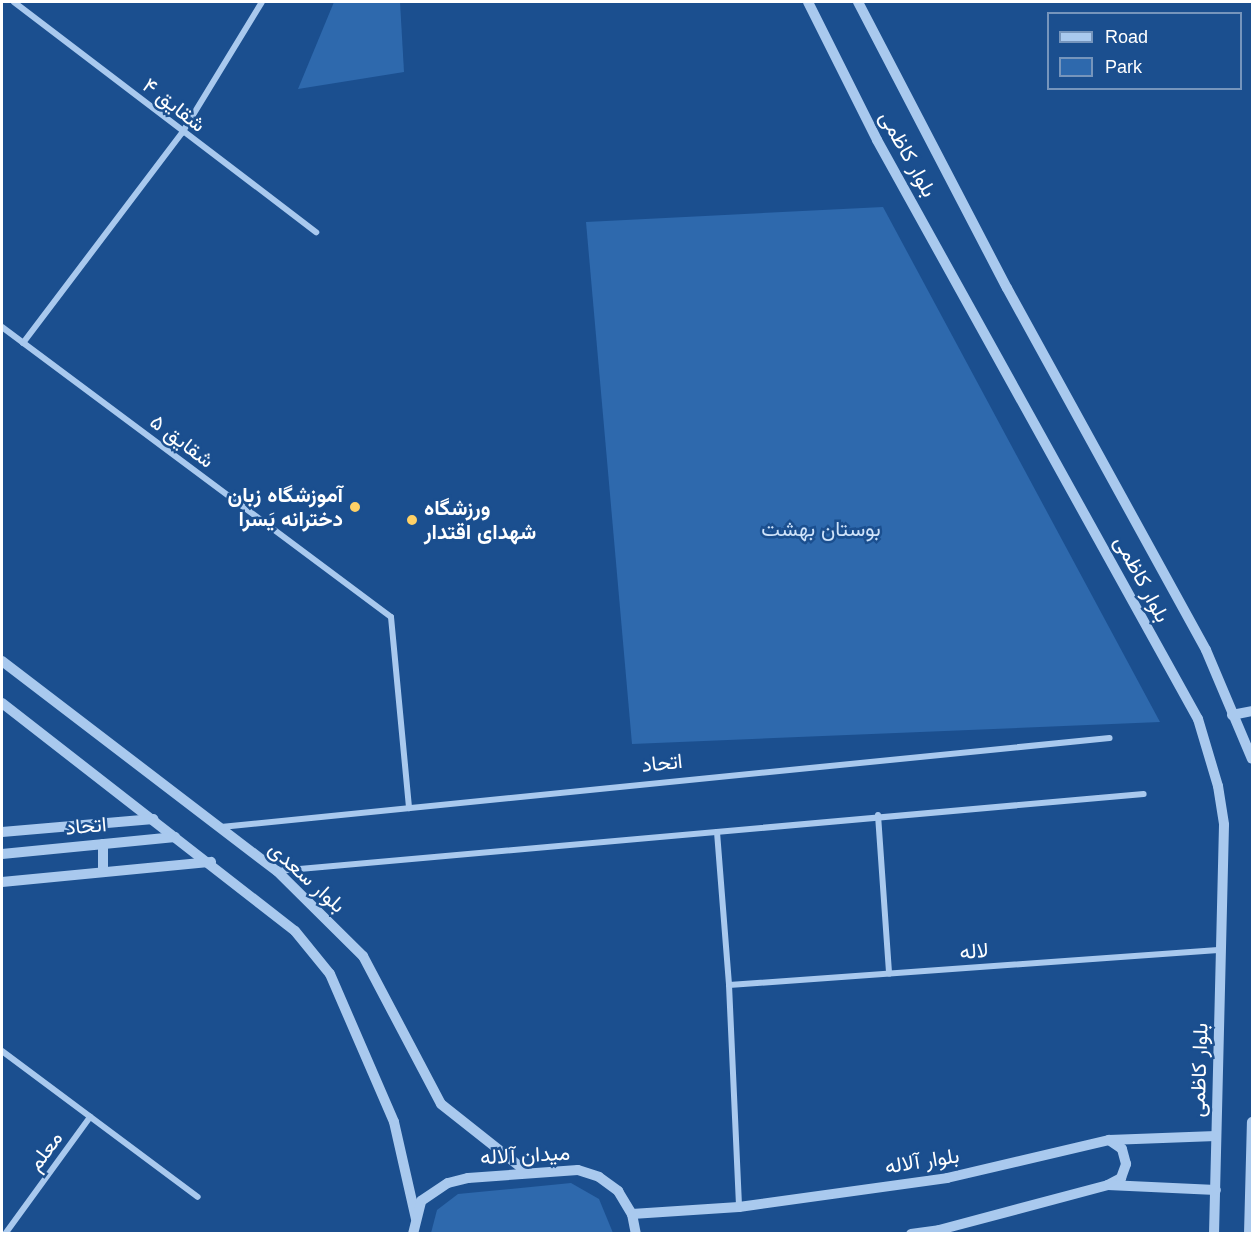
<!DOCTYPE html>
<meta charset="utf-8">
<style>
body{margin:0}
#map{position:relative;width:1254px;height:1235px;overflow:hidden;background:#1b4f8f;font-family:Helvetica,Vazirmatn,sans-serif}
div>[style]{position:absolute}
.green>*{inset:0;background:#2e69ad}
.minor>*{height:6px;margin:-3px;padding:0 3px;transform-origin:3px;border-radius:3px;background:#a9c9ee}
.tertiary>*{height:10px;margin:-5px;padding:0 5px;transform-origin:5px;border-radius:5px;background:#a9c9ee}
.dots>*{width:16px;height:16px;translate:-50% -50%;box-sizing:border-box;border:3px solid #1b4f8f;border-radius:50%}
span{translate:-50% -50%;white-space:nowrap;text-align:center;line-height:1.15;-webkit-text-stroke:5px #1b4f8f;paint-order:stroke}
.street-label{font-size:21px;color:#fff}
.poi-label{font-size:21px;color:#fff;font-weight:700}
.right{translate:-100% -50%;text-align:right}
.left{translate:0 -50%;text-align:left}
.park-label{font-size:21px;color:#cfe3fa}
.frame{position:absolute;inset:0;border:3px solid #fff;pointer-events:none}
.legend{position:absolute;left:1047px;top:12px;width:195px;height:78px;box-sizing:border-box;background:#1b4f8f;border:2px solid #7695bc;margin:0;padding:8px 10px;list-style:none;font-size:18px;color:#fff}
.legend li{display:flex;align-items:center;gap:12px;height:30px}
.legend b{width:30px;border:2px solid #7695bc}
</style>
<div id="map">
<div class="green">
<i style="clip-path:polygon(334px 2px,400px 2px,404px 72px,298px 89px)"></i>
<i style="clip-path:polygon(883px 207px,1160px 722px,632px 744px,586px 222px)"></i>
<i style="clip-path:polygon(571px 1183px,599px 1199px,613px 1233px,431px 1233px,437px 1210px,458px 1194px)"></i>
</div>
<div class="minor">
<i style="left:14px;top:2px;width:380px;rotate:37.3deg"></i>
<i style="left:2px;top:327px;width:485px;rotate:36.7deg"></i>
<i style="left:391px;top:617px;width:192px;rotate:84.6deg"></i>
<i style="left:23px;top:343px;width:263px;rotate:-52.9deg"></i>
<i style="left:182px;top:133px;width:153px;rotate:-58.6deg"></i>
<i style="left:878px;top:815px;width:159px;rotate:86deg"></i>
<i style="left:221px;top:827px;width:893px;rotate:-5.72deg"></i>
<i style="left:717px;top:832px;width:153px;rotate:85.5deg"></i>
<i style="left:729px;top:985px;width:222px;rotate:87.4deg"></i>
<i style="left:277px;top:871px;width:870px;rotate:-5.08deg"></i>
<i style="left:729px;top:985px;width:494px;rotate:-4.1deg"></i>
<i style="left:2px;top:1051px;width:244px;rotate:36.7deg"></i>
<i style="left:5px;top:1234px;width:145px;rotate:-54deg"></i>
</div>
<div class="tertiary">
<i style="left:808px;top:2px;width:154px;rotate:63.4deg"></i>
<i style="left:877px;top:140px;width:662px;rotate:61deg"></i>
<i style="left:1198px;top:719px;width:70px;rotate:73.4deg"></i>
<i style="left:1218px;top:786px;width:39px;rotate:81deg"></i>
<i style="left:1224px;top:825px;width:409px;rotate:91.4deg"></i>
<i style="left:858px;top:2px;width:322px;rotate:62.5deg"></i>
<i style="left:1007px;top:288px;width:413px;rotate:61.2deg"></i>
<i style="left:1206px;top:650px;width:118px;rotate:67.1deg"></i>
<i style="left:2px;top:661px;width:346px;rotate:37.4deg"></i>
<i style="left:277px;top:871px;width:121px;rotate:44.7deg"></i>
<i style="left:363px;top:956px;width:167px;rotate:62.2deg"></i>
<i style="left:441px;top:1104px;width:111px;rotate:38.4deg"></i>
<i style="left:2px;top:703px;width:371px;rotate:37.9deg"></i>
<i style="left:295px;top:931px;width:55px;rotate:50.9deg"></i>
<i style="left:330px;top:974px;width:161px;rotate:66.6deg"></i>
<i style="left:394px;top:1122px;width:99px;rotate:77.2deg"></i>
<i style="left:1232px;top:715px;width:20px;rotate:-11deg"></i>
<i style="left:2px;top:832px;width:152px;rotate:-4.9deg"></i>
<i style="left:103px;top:844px;width:28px;rotate:90deg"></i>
<i style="left:2px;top:854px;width:174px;rotate:-5.6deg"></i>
<i style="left:2px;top:882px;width:210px;rotate:-5.5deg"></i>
<i style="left:1108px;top:1185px;width:15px;rotate:-28deg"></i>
<i style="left:1121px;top:1178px;width:15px;rotate:-70deg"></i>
<i style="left:1126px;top:1164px;width:16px;rotate:-105deg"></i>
<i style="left:1122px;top:1149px;width:16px;rotate:-145deg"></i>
<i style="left:632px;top:1214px;width:107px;rotate:-3.7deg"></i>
<i style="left:739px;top:1207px;width:210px;rotate:-7.9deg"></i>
<i style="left:947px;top:1178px;width:166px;rotate:-13.2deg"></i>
<i style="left:1109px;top:1140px;width:107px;rotate:-2.1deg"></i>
<i style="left:413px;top:1234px;width:34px;rotate:-76deg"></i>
<i style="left:421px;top:1201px;width:32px;rotate:-34deg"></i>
<i style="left:448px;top:1183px;width:21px;rotate:-14deg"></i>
<i style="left:468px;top:1178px;width:110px;rotate:-4.2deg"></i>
<i style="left:578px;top:1170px;width:22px;rotate:18deg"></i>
<i style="left:599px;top:1177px;width:24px;rotate:36deg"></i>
<i style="left:618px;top:1191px;width:27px;rotate:59deg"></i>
<i style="left:632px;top:1214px;width:20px;rotate:79deg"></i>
<i style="left:911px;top:1234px;width:28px;rotate:-8deg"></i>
<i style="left:939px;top:1230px;width:175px;rotate:-14.9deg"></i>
<i style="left:1108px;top:1185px;width:108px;rotate:2.7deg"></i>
<i style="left:1249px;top:1234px;width:112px;rotate:-88.5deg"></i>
</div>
<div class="dots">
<i style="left:355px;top:507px;background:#ffd166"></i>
<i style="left:412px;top:520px;background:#ffd166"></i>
</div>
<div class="street-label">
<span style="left:174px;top:105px;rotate:38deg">شقایق ۴</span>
<span style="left:908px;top:154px;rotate:61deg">بلوار کاظمی</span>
<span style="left:182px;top:441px;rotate:37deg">شقایق ۵</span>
<span style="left:1142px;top:579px;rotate:62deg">بلوار کاظمی</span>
<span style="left:662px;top:763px;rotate:-6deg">اتحاد</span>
<span style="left:86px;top:826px;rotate:-5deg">اتحاد</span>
<span style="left:307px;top:877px;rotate:42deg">بلوار سعدی</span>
<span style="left:974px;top:951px;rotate:-4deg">لاله</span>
<span style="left:1199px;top:1070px;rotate:-88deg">بلوار کاظمی</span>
<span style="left:45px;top:1151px;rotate:-54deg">معلم</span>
<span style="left:525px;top:1155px;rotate:-3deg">میدان آلاله</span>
<span style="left:922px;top:1161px;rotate:-9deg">بلوار آلاله</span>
</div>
<div class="poi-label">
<span class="right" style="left:343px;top:507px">آموزشگاه زبان<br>دخترانه یَسرا</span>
<span class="left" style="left:424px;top:520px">ورزشگاه<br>شهدای اقتدار</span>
</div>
<div class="park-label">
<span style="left:821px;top:529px">بوستان بهشت</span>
</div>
<div class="frame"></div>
<ul class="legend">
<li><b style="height:8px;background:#a9c9ee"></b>Road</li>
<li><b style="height:16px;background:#2e69ad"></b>Park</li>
</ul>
</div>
